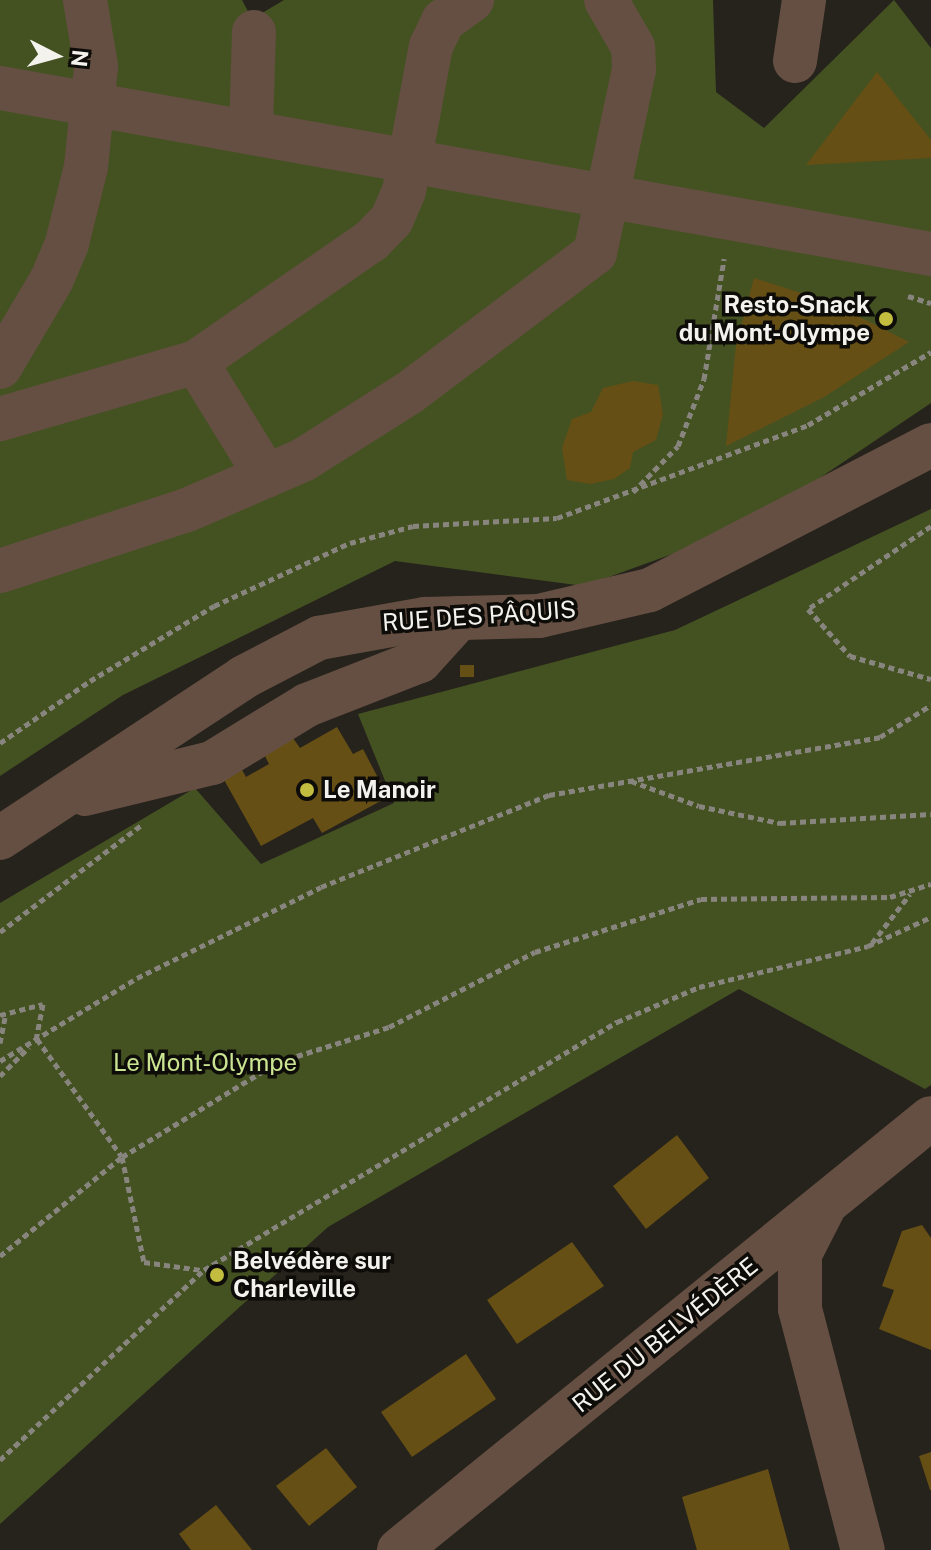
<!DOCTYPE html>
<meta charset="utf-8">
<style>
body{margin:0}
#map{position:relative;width:931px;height:1550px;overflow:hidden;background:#26221c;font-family:"Public Sans",sans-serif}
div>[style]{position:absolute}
.green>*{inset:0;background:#445222}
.building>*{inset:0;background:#664f14}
.path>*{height:5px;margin-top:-2.5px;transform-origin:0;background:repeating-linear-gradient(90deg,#88857f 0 6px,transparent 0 10px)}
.minor>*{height:44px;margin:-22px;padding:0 22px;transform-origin:22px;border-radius:22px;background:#654f42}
.dots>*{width:22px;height:22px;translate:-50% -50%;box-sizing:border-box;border:4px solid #0d0c09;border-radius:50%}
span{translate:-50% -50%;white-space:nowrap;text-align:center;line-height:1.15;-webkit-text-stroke:7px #0d0c09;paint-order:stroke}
.poi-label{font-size:24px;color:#f4f2ed;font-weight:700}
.right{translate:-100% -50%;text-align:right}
.left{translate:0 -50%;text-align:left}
.street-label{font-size:24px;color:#f4f2ed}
.park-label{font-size:24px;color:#cae491}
.north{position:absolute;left:16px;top:16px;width:80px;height:80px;-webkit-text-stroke:6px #0d0c09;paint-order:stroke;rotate:96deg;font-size:22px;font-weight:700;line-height:32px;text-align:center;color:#f4f2ed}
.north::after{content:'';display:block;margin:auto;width:28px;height:36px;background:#f4f2ed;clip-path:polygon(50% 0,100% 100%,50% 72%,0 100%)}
</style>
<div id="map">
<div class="green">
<i style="clip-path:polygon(0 0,242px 0,252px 19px,284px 0,713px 0,716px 92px,764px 128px,894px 0,931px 48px,931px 403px,747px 527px,584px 586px,395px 561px,123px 695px,0 776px)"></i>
<i style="clip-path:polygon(931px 509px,931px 1085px,925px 1089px,739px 989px,328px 1227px,0 1524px,0 903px,195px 788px,261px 864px,394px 803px,358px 714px,675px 630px)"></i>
</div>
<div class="building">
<i style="clip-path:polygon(877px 72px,931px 140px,931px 158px,806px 165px)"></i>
<i style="clip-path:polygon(754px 278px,832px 303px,909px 342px,824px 397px,726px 446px,736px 345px)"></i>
<i style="clip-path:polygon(633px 381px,658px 385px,663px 414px,656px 440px,633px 452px,630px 468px,614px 479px,590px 484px,567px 480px,562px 448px,572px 419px,591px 412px,603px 388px)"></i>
<i style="clip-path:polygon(460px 665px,474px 665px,474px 677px,460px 677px)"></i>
<i style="clip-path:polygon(337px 727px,353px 754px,363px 749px,388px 797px,322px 833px,313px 818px,261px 846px,223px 778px,241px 768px,246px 777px,269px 764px,264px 754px,293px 738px,300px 748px)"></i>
<i style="clip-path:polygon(677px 1135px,709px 1178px,646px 1229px,613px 1186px)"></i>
<i style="clip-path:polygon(922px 1225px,931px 1238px,931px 1350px,879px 1329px,894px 1290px,882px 1286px,902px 1231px)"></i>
<i style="clip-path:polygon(572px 1242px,604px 1286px,517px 1344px,487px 1300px)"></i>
<i style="clip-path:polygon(466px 1354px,496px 1399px,412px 1457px,381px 1412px)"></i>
<i style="clip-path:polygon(326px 1448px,357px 1487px,309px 1526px,276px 1486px)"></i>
<i style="clip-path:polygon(931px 1452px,931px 1490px,930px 1490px,919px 1456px)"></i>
<i style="clip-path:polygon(768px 1469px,790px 1550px,697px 1550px,682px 1497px)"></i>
<i style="clip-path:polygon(216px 1505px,252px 1550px,191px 1550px,179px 1534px)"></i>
</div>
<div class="path">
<i style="left:908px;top:296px;width:24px;rotate:17deg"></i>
<i style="left:633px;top:492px;width:64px;rotate:-45.6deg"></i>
<i style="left:678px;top:446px;width:72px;rotate:-68.8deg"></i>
<i style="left:704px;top:379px;width:122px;rotate:-80.5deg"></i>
<i style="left:931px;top:526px;width:148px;rotate:146deg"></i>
<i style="left:808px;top:609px;width:63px;rotate:48.2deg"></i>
<i style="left:850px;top:656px;width:84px;rotate:15.9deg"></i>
<i style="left:0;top:743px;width:109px;rotate:-34.6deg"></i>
<i style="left:90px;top:681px;width:145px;rotate:-31.2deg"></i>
<i style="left:214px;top:606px;width:150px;rotate:-24.9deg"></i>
<i style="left:350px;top:543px;width:65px;rotate:-15.1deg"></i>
<i style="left:413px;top:526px;width:144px;rotate:-3.2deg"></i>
<i style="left:557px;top:518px;width:268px;rotate:-20.3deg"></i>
<i style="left:808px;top:425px;width:143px;rotate:-30.7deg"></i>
<i style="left:631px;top:781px;width:72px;rotate:20.2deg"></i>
<i style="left:699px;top:806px;width:83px;rotate:11.9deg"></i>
<i style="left:780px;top:823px;width:151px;rotate:-3.4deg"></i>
<i style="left:0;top:932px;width:179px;rotate:-37.1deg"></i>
<i style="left:872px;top:943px;width:62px;rotate:-52.2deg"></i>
<i style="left:0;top:1015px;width:44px;rotate:-14.3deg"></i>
<i style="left:43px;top:1004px;width:37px;rotate:101deg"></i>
<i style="left:37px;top:1039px;width:145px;rotate:54.2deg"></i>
<i style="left:122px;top:1157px;width:107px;rotate:78.2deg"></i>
<i style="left:144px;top:1262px;width:59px;rotate:7.9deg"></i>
<i style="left:0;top:1043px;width:26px;rotate:-79deg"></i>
<i style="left:0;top:1061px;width:160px;rotate:-31.2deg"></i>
<i style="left:137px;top:978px;width:205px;rotate:-26.3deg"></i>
<i style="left:321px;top:887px;width:246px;rotate:-22deg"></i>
<i style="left:549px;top:795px;width:336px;rotate:-9.9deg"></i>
<i style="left:880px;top:737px;width:60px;rotate:-32.1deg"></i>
<i style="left:0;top:1076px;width:41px;rotate:-45deg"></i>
<i style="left:0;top:1256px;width:157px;rotate:-39.1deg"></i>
<i style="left:122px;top:1157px;width:183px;rotate:-31.3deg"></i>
<i style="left:278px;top:1062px;width:116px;rotate:-17.5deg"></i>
<i style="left:389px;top:1027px;width:164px;rotate:-27.2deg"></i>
<i style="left:535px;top:952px;width:174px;rotate:-17.7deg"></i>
<i style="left:701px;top:899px;width:189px;rotate:-0.6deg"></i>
<i style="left:890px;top:897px;width:43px;rotate:-17.6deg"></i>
<i style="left:0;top:1460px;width:279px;rotate:-43deg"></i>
<i style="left:204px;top:1270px;width:482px;rotate:-31deg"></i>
<i style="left:617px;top:1022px;width:89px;rotate:-23.1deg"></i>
<i style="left:699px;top:987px;width:174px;rotate:-13.6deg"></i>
<i style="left:868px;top:946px;width:69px;rotate:-24.7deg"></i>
</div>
<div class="minor">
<i style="left:795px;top:61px;width:62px;rotate:-81.6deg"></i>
<i style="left:0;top:88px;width:946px;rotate:10.11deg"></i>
<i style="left:251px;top:131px;width:99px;rotate:-88.3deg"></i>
<i style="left:196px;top:362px;width:134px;rotate:58.4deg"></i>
<i style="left:0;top:367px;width:102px;rotate:-59.4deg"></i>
<i style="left:52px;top:279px;width:39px;rotate:-67deg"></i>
<i style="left:67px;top:243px;width:78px;rotate:-76deg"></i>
<i style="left:86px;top:167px;width:101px;rotate:-84.3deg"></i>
<i style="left:96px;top:66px;width:67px;rotate:-99.5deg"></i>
<i style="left:0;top:419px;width:204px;rotate:-16.2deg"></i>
<i style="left:196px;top:362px;width:213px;rotate:-34.7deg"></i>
<i style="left:371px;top:241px;width:30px;rotate:-46deg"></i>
<i style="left:392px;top:219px;width:30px;rotate:-67deg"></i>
<i style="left:404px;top:191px;width:147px;rotate:-79.5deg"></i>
<i style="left:431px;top:46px;width:28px;rotate:-64deg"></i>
<i style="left:443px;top:21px;width:36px;rotate:-36deg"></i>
<i style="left:0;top:571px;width:197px;rotate:-18.1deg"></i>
<i style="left:187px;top:510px;width:126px;rotate:-23.3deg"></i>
<i style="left:303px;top:460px;width:125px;rotate:-32.3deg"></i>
<i style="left:409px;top:393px;width:233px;rotate:-37deg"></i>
<i style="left:595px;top:253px;width:187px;rotate:-78deg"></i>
<i style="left:634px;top:70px;width:23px;rotate:-92deg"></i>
<i style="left:633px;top:47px;width:54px;rotate:-119.9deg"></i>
<i style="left:85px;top:794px;width:131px;rotate:-13.7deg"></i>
<i style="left:212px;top:763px;width:111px;rotate:-31.4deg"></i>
<i style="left:307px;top:705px;width:121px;rotate:-21.3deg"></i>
<i style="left:420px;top:661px;width:58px;rotate:-47.8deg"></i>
<i style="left:0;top:838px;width:292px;rotate:-33.4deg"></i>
<i style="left:244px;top:677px;width:85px;rotate:-27.5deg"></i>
<i style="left:319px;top:638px;width:108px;rotate:-10.2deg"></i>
<i style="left:425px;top:619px;width:114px;rotate:-1.5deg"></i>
<i style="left:539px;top:616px;width:114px;rotate:-13.2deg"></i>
<i style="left:650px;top:590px;width:316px;rotate:-27.3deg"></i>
<i style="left:823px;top:1209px;width:51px;rotate:117.1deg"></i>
<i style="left:800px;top:1254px;width:55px;rotate:90deg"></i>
<i style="left:800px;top:1309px;width:249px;rotate:75.4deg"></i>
<i style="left:399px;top:1550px;width:685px;rotate:-39.08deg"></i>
</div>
<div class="dots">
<i style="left:886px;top:319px;background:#c2bd3f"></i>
<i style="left:307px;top:790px;background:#c2bd3f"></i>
<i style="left:217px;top:1275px;background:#c2bd3f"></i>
</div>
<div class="poi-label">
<span class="right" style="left:870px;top:319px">Resto-Snack<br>du Mont-Olympe</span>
<span class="left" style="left:323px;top:790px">Le Manoir</span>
<span class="left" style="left:233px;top:1275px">Belvédère sur<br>Charleville</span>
</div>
<div class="street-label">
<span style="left:479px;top:616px;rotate:-4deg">RUE DES PÂQUIS</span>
<span style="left:665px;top:1335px;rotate:-39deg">RUE DU BELVÉDÈRE</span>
</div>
<div class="park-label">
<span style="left:205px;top:1063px">Le Mont-Olympe</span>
</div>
<div class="north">N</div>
</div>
